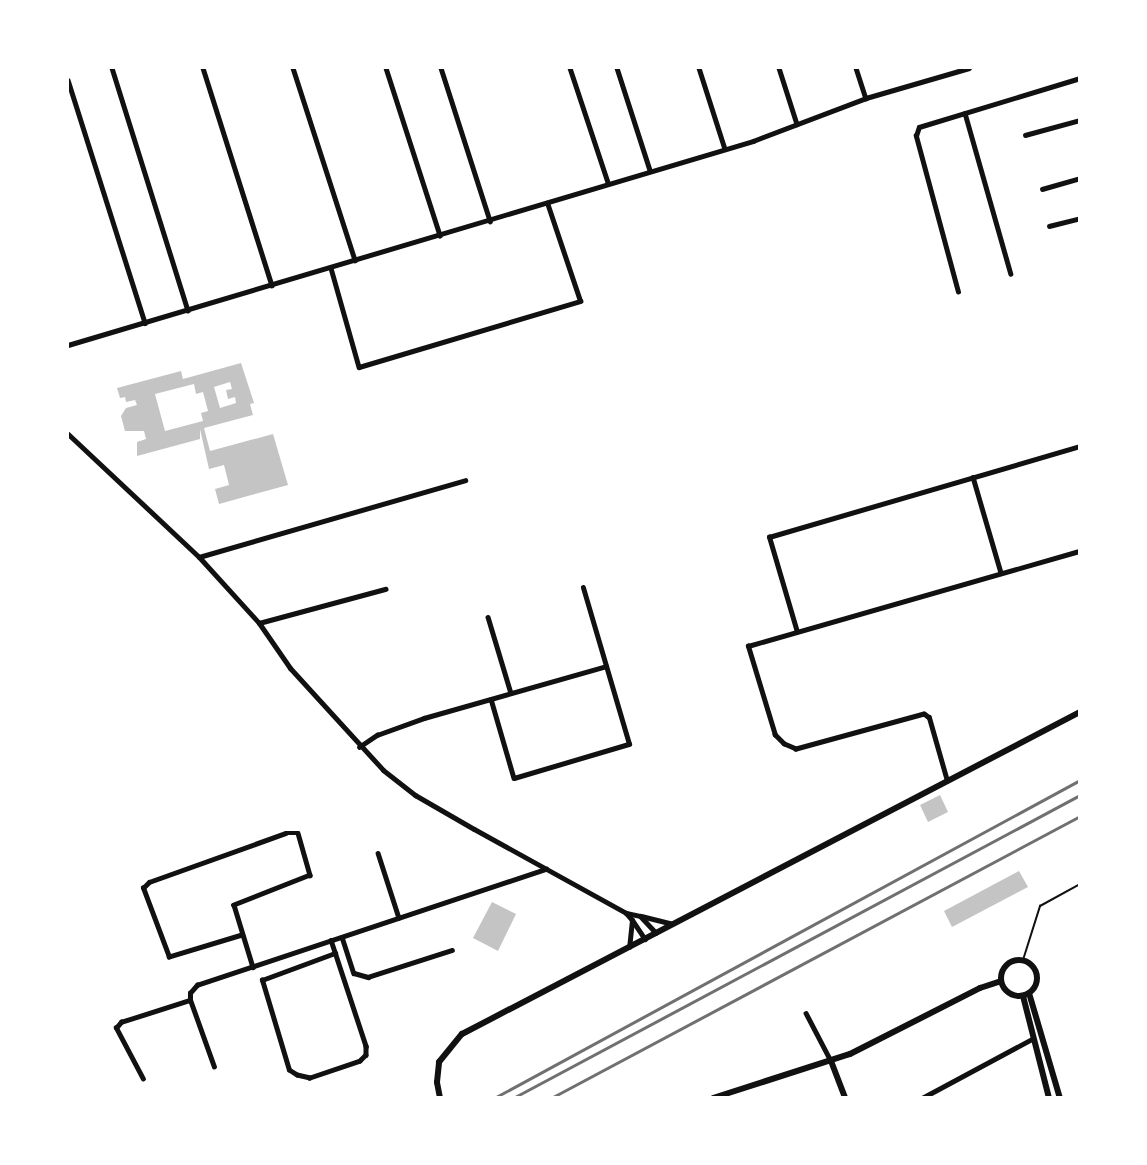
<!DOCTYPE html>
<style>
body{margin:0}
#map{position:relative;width:1147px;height:1165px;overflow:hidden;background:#fff;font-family:"Archivo Narrow",sans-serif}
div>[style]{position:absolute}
.building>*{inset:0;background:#c4c4c4}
.service>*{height:2px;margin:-1px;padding:0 1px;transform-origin:1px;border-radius:1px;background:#111}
.minor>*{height:4.5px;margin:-2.25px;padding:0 2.25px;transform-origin:2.25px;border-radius:2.25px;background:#111}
.tertiary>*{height:5px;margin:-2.5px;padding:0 2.5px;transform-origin:2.5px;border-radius:2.5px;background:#111}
.secondary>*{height:6px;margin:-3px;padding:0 3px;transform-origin:3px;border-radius:3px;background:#111}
.secondary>.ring{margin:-3px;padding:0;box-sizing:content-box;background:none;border:6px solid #111;border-radius:50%}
.rail>*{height:3px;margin:-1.5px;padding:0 1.5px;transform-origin:1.5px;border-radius:1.5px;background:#707070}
span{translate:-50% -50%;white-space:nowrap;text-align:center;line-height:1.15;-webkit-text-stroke:4.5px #fff;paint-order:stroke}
.frame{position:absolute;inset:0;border:69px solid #fff;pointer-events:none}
</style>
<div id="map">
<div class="building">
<i style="clip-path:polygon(evenodd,241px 363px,254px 403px,250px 404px,253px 415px,204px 428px,210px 451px,273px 434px,288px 485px,219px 504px,215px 489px,229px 485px,224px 465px,209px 469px,200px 429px,200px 439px,137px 456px,137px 442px,146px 439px,144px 431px,125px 431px,121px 416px,126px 408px,137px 405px,135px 400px,126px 402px,125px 397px,120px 398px,117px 388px,181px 371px,183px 379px,241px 363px,230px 382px,232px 389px,226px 390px,228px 399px,235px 397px,236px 403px,220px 408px,214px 387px,230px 382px,241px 363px,194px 384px,196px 394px,203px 392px,208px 411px,201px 413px,203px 421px,165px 431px,155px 394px,194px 384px)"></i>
<i style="clip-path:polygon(940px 795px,948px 812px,928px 822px,920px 805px)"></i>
<i style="clip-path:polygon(1019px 871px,1028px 887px,952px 927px,944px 911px)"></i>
<i style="clip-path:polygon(492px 902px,516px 914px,498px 951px,473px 938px)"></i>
</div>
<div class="service">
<i style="left:1023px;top:960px;width:57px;rotate:-72.5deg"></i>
<i style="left:1040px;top:906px;width:46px;rotate:-28.8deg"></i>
</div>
<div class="minor">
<i style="left:112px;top:68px;width:254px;rotate:72.6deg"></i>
<i style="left:203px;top:68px;width:228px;rotate:72.4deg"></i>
<i style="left:293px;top:68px;width:202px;rotate:72.1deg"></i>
<i style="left:386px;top:68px;width:176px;rotate:72.1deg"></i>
<i style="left:441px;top:68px;width:161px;rotate:72.2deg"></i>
<i style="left:570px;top:68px;width:120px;rotate:71.6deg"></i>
<i style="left:617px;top:68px;width:107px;rotate:72.1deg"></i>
<i style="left:699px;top:68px;width:85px;rotate:72.2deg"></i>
<i style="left:779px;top:68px;width:59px;rotate:72.2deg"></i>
<i style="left:856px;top:68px;width:32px;rotate:72deg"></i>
<i style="left:68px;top:80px;width:255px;rotate:72.4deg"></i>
<i style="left:965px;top:113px;width:167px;rotate:74.1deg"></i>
<i style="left:1025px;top:135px;width:57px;rotate:-15.3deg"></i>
<i style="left:1042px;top:189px;width:40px;rotate:-16deg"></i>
<i style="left:1049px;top:226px;width:32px;rotate:-14deg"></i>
<i style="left:331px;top:268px;width:103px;rotate:74.2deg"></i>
<i style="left:359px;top:367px;width:231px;rotate:-16.6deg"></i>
<i style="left:580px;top:301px;width:103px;rotate:-108.6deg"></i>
<i style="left:958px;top:292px;width:162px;rotate:-105.1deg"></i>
<i style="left:916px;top:136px;width:9px;rotate:-72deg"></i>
<i style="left:919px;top:127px;width:168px;rotate:-16.9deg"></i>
<i style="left:68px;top:345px;width:715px;rotate:-16.58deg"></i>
<i style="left:753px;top:141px;width:121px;rotate:-20.8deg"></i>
<i style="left:866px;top:98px;width:107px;rotate:-16.2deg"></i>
<i style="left:973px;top:477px;width:100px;rotate:73.7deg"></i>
<i style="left:199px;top:557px;width:277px;rotate:-16.1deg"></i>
<i style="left:488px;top:617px;width:79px;rotate:73.2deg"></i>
<i style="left:259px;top:623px;width:131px;rotate:-15.1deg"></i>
<i style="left:797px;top:632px;width:99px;rotate:-106.4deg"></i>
<i style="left:769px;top:537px;width:324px;rotate:-16.3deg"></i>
<i style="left:491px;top:699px;width:82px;rotate:73.8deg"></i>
<i style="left:514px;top:778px;width:120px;rotate:-16.5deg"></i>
<i style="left:629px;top:744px;width:163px;rotate:-106.4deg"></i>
<i style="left:359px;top:747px;width:22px;rotate:-34deg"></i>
<i style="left:377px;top:735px;width:50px;rotate:-19.9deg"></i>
<i style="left:424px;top:718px;width:189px;rotate:-15.9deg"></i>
<i style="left:947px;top:781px;width:66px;rotate:-105.9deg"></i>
<i style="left:929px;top:718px;width:6px;rotate:-141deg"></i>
<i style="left:924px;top:714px;width:133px;rotate:164.7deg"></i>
<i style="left:796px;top:749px;width:13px;rotate:-157deg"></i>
<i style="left:784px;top:744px;width:13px;rotate:-135deg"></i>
<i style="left:775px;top:735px;width:93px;rotate:-106.9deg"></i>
<i style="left:748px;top:646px;width:345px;rotate:-16deg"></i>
<i style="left:378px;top:853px;width:68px;rotate:72.1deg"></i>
<i style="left:242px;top:935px;width:76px;rotate:163.2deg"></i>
<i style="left:169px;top:957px;width:74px;rotate:-110.6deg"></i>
<i style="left:143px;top:888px;width:8px;rotate:-45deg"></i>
<i style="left:149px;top:882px;width:145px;rotate:-19.7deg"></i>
<i style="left:286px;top:833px;width:12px"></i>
<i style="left:298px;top:833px;width:44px;rotate:74.1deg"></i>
<i style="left:310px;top:875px;width:82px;rotate:158.5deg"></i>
<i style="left:234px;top:905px;width:65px;rotate:73deg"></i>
<i style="left:342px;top:937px;width:38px;rotate:72deg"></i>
<i style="left:354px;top:973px;width:15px;rotate:16deg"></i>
<i style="left:368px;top:977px;width:88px;rotate:-17.8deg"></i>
<i style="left:331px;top:940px;width:112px;rotate:71.7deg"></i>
<i style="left:366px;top:1046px;width:9px;rotate:90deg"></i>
<i style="left:366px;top:1055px;width:8px;rotate:135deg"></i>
<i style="left:360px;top:1061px;width:53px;rotate:161.2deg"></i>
<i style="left:310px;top:1078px;width:13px;rotate:-167deg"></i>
<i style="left:297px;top:1075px;width:9px;rotate:-148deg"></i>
<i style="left:289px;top:1070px;width:94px;rotate:-106.7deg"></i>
<i style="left:262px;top:980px;width:78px;rotate:-20.3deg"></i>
<i style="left:806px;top:1013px;width:54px;rotate:62.5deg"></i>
<i style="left:214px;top:1067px;width:71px;rotate:-109.7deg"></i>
<i style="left:190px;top:1000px;width:7px;rotate:-90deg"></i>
<i style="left:190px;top:993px;width:11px;rotate:-49deg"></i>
<i style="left:197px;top:985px;width:368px;rotate:-18.4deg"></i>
<i style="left:143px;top:1079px;width:58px;rotate:-117.9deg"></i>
<i style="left:116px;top:1028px;width:8px;rotate:-50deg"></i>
<i style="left:121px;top:1022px;width:72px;rotate:-17.7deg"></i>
<i style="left:922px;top:1098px;width:125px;rotate:-28.2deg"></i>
</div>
<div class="tertiary">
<i style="left:68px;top:434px;width:180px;rotate:43.2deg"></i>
<i style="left:199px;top:557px;width:89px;rotate:47.7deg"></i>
<i style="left:259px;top:623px;width:55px;rotate:55.4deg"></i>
<i style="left:290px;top:668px;width:138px;rotate:47.6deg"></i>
<i style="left:383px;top:770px;width:41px;rotate:38deg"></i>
<i style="left:415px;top:795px;width:68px;rotate:30deg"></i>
<i style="left:474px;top:829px;width:174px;rotate:28.9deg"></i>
<i style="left:626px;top:913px;width:14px;rotate:12deg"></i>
<i style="left:640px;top:916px;width:23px;rotate:47deg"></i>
<i style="left:626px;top:913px;width:9px;rotate:49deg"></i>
<i style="left:632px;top:920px;width:27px;rotate:96deg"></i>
<i style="left:641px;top:916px;width:32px;rotate:14deg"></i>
<i style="left:632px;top:920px;width:23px;rotate:56deg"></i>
</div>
<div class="secondary">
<i class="ring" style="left:1001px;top:960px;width:30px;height:30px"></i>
<i style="left:1029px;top:993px;width:109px;rotate:73.6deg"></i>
<i style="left:1023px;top:996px;width:105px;rotate:75.7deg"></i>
<i style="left:831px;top:1061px;width:40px;rotate:69deg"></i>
<i style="left:440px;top:1098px;width:16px;rotate:-101deg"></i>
<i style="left:437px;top:1082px;width:20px;rotate:-84deg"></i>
<i style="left:439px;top:1062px;width:36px;rotate:-51deg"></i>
<i style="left:462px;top:1034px;width:697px;rotate:-27.52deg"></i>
<i style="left:713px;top:1098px;width:144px;rotate:-17.8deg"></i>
<i style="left:850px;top:1054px;width:146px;rotate:-26.9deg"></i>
<i style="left:980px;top:988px;width:22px;rotate:-18deg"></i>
</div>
<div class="rail">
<i style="left:494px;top:1098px;width:667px;rotate:-28.49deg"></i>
<i style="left:513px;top:1098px;width:643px;rotate:-28.12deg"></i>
<i style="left:551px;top:1098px;width:599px;rotate:-28.06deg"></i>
</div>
<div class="frame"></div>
</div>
